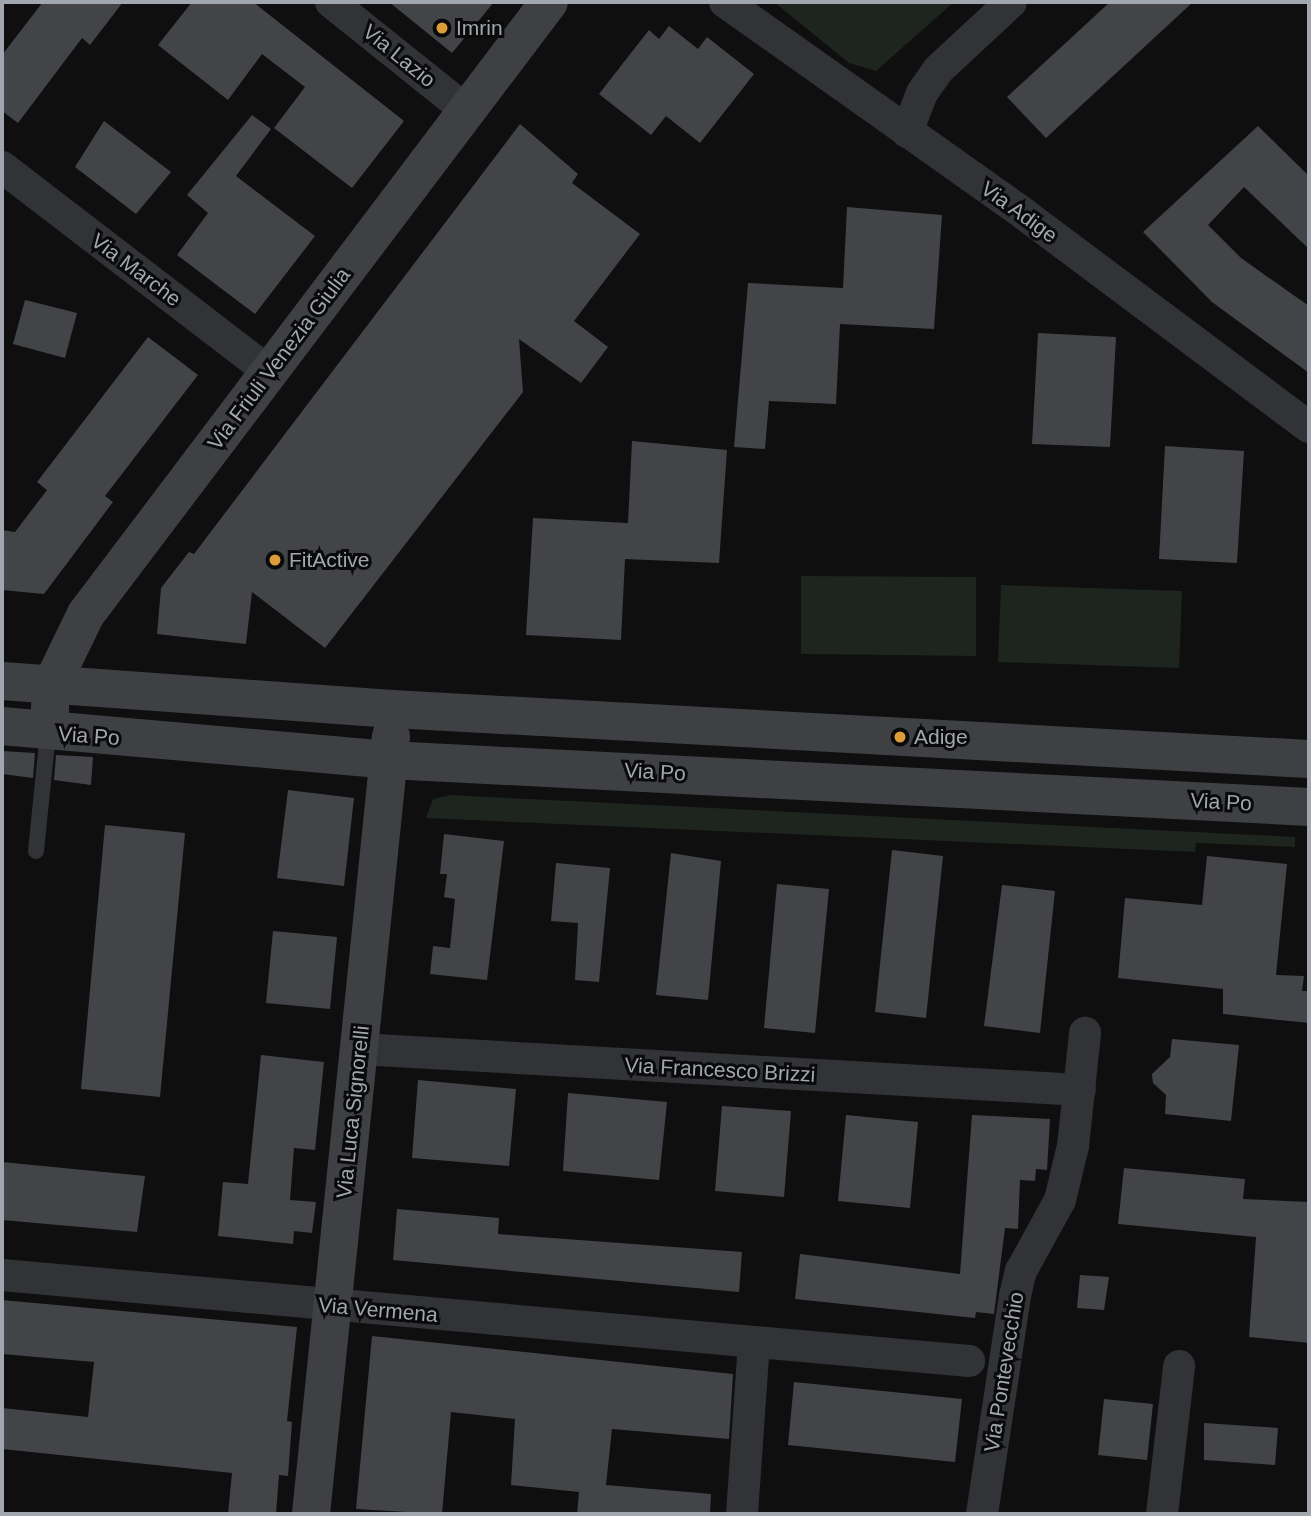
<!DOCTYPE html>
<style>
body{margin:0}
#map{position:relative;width:1311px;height:1516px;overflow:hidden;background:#0f0f10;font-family:Helvetica,sans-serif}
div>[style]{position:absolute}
.green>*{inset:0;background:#1e241e}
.building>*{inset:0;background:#434448}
.lane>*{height:16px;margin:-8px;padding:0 8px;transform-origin:8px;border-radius:8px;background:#323336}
.street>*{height:32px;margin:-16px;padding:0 16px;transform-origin:16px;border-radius:16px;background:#323336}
.secondary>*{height:38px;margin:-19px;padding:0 19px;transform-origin:19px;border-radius:19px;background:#3f4044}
.dots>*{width:19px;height:19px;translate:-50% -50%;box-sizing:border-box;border:4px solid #0a0a0b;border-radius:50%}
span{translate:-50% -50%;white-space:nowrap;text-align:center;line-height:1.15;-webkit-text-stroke:6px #0a0a0b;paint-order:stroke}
.poi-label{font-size:21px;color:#a1a6af}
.left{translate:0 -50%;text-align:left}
.street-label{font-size:21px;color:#a1a6af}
.frame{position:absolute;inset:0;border:4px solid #a1a6af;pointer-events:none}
</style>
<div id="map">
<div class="green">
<i style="clip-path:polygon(774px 2px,954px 2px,876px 71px,849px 63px)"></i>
<i style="clip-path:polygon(801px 576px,976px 577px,976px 656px,801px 654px)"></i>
<i style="clip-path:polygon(1001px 585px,1182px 591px,1179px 668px,998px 662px)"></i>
<i style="clip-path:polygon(450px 795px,1295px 837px,1295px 847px,1196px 843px,1195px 852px,426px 818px,433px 799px)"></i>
</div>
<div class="building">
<i style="clip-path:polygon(43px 2px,123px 2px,90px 45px,82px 38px,18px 123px,2px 111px,2px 55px)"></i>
<i style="clip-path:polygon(192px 2px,253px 2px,404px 121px,352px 188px,274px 128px,305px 87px,262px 54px,228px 100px,158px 45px)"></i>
<i style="clip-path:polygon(389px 2px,494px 2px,452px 53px)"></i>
<i style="clip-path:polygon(1110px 2px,1193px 2px,1046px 138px,1007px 97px)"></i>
<i style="clip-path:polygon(669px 26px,698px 49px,707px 37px,754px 74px,700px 143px,666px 116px,651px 135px,599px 94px,649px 30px,659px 39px)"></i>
<i style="clip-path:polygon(252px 115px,271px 129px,236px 176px,315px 236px,255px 314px,177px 255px,208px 213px,187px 195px)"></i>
<i style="clip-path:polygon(104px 121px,171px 172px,136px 214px,75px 167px)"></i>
<i style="clip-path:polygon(520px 124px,578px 174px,572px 183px,640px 234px,574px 321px,608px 347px,581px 383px,519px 339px,523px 392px,325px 648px,252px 592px,246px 644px,157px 634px,161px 588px,189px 552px,194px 554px)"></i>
<i style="clip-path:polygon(1258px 126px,1309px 176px,1309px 249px,1244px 187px,1208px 225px,1241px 258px,1309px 306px,1309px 373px,1212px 302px,1143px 232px)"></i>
<i style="clip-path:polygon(847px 207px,942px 215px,934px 329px,840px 324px,836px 404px,769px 401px,765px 449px,734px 447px,748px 283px,843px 288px)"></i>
<i style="clip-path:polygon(25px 300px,77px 313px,65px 358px,13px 344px)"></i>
<i style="clip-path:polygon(1038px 333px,1116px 337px,1110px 447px,1032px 444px)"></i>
<i style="clip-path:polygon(148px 337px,198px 375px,105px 496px,113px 502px,44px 594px,2px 590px,2px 530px,15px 532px,47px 490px,37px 482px)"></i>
<i style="clip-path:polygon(632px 441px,727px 450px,719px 563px,625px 559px,621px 640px,526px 635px,533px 518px,628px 523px)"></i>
<i style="clip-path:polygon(1165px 446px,1244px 451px,1237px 563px,1159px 559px)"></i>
<i style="clip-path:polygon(2px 751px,35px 753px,33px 778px,2px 774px)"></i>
<i style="clip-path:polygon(56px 755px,93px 757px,91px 785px,54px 780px)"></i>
<i style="clip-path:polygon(288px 790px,354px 798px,344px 886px,277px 878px)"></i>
<i style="clip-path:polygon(105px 825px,185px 833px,160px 1097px,81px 1089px)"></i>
<i style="clip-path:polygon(444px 834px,504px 841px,487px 980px,430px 974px,433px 946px,450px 948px,455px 899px,444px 897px,447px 874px,440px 874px)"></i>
<i style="clip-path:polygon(892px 850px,943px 856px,926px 1018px,875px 1012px)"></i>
<i style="clip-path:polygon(671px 853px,721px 861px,708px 1000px,656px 995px)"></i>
<i style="clip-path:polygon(1207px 856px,1287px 864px,1276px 975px,1304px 976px,1302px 991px,1309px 991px,1309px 1023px,1223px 1014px,1223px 989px,1118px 978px,1125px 898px,1202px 905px)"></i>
<i style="clip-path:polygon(556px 863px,610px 868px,599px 982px,575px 980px,578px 923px,551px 921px)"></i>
<i style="clip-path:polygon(777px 884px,829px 889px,815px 1033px,764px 1028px)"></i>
<i style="clip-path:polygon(1002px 885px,1055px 891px,1040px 1033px,984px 1026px)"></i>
<i style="clip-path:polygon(273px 931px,337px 937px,330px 1009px,266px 1003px)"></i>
<i style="clip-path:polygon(1172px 1039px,1239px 1045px,1231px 1121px,1165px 1114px,1166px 1095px,1153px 1083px,1152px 1074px,1170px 1057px)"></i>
<i style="clip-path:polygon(261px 1055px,324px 1062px,315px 1150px,294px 1148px,290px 1200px,316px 1202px,312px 1233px,294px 1231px,293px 1244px,218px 1236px,223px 1182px,248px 1184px)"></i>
<i style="clip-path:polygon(418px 1080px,516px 1089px,509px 1166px,412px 1158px)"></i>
<i style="clip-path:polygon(568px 1093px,667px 1102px,659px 1180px,563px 1171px)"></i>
<i style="clip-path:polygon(722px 1106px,791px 1111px,784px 1197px,715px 1191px)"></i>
<i style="clip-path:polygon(846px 1115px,918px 1122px,910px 1208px,838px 1201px)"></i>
<i style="clip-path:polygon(972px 1115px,1050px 1119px,1047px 1170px,1036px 1169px,1035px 1181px,1020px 1180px,1018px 1229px,1005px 1228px,994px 1314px,976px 1312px,975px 1318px,795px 1299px,800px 1254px,960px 1274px)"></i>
<i style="clip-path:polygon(2px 1162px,145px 1176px,137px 1232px,2px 1220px)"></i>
<i style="clip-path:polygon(1124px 1168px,1245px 1179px,1243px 1199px,1309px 1202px,1309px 1343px,1249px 1337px,1256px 1237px,1118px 1224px)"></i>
<i style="clip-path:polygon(397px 1209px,499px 1218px,498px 1234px,742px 1252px,739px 1292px,393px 1260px)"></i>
<i style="clip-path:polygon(1080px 1275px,1109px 1277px,1104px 1310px,1077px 1308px)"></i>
<i style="clip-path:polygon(2px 1300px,297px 1327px,287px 1421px,292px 1422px,288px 1476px,279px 1475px,276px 1514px,228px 1514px,232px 1473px,2px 1449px,2px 1408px,88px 1417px,94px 1362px,2px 1354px)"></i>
<i style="clip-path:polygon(372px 1336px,733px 1374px,729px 1439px,612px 1429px,606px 1485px,711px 1494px,710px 1514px,577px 1514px,579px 1492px,511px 1485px,515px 1419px,451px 1412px,442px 1514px,356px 1509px)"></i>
<i style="clip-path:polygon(794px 1382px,962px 1399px,955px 1462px,788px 1445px)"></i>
<i style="clip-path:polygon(1104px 1399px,1153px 1404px,1147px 1460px,1098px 1455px)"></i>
<i style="clip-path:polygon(1204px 1423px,1278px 1428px,1275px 1465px,1204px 1460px)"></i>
</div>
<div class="lane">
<i style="left:36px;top:851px;width:119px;rotate:-84.2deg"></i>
</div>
<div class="street">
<i style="left:331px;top:2px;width:174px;rotate:38.7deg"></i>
<i style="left:725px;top:2px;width:367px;rotate:35.3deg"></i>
<i style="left:1024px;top:214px;width:356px;rotate:36.8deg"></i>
<i style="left:907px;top:132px;width:42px;rotate:-69deg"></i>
<i style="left:922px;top:93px;width:29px;rotate:-55deg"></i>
<i style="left:939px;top:69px;width:98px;rotate:-42.9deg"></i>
<i style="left:2px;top:167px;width:338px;rotate:37.5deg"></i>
<i style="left:359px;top:1049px;width:722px;rotate:3.25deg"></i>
<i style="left:2px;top:1275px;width:971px;rotate:5.08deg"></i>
<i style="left:742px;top:1514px;width:172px;rotate:-86deg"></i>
<i style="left:982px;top:1514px;width:220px;rotate:-81.4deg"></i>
<i style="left:1015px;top:1296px;width:26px;rotate:-77deg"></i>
<i style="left:1021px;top:1271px;width:81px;rotate:-61.2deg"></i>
<i style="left:1060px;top:1200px;width:56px;rotate:-76.5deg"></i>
<i style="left:1073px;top:1146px;width:114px;rotate:-83.9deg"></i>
<i style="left:1162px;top:1514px;width:149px;rotate:-83.4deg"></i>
</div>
<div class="secondary">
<i style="left:2px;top:681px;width:391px;rotate:4.1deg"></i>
<i style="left:392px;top:709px;width:918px;rotate:3.12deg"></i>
<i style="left:50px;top:710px;width:24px;rotate:-88deg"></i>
<i style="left:51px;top:686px;width:80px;rotate:-64.1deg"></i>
<i style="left:86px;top:614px;width:767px;rotate:-52.89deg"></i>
<i style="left:2px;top:726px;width:388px;rotate:5deg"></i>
<i style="left:389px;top:760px;width:921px;rotate:2.92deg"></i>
<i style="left:311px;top:1514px;width:782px;rotate:-84.13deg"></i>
</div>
<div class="dots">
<i style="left:442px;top:28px;background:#dc9c3a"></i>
<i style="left:275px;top:560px;background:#dc9c3a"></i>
<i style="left:900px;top:737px;background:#dc9c3a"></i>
</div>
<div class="poi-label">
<span class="left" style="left:456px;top:28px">Imrin</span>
<span class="left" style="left:289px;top:560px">FitActive</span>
<span class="left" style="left:914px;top:737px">Adige</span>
</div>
<div class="street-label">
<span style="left:399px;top:56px;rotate:39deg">Via Lazio</span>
<span style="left:1019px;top:212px;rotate:36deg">Via Adige</span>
<span style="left:136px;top:270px;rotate:37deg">Via Marche</span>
<span style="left:279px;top:359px;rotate:-53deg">Via Friuli Venezia Giulia</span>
<span style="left:89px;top:736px;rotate:4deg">Via Po</span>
<span style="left:655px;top:772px;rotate:3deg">Via Po</span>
<span style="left:1221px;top:802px;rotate:3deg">Via Po</span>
<span style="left:720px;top:1070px;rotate:3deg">Via Francesco Brizzi</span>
<span style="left:353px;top:1112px;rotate:-84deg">Via Luca Signorelli</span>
<span style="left:378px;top:1310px;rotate:5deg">Via Vermena</span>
<span style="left:1004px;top:1372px;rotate:-81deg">Via Pontevecchio</span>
</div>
<div class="frame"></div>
</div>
